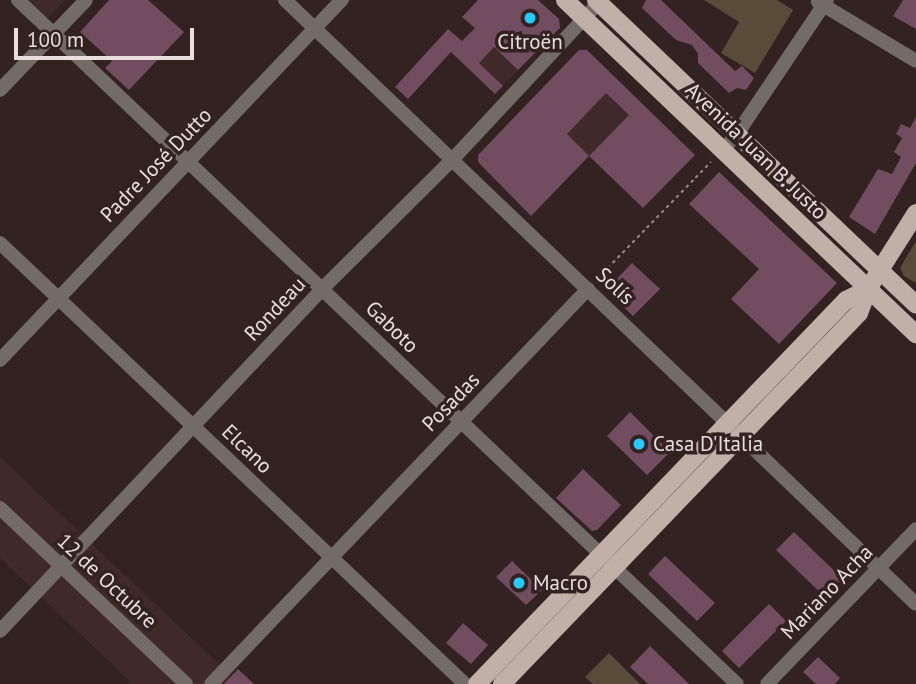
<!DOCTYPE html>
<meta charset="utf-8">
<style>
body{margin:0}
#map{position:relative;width:916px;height:684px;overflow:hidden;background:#322222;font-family:"PT Sans",sans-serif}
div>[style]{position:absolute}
.built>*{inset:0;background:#402929}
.green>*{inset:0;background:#584c39}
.building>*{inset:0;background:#724c5f}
.path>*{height:2px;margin-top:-1px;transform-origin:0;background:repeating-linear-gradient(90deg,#968989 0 3.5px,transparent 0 7px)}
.minor>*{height:14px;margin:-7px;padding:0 7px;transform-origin:7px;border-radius:7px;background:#736b67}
.major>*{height:18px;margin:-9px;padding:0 9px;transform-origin:9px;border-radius:9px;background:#c0b0a8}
.dots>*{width:19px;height:19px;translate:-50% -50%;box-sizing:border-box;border:4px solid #322222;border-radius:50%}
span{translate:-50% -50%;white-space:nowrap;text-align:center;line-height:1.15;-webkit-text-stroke:7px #322222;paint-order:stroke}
.poi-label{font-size:21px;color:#e9dede}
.left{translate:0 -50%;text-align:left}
.street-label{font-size:21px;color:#e9dede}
.scale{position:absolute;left:14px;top:28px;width:180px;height:32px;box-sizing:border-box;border:4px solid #e9dede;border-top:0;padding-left:9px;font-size:21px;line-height:24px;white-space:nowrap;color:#e9dede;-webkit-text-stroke:5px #322222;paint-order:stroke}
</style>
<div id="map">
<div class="built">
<i style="clip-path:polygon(29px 0,65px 0,48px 18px)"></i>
<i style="clip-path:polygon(475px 28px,518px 70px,495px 94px,451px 52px)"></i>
<i style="clip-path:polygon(571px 58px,629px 115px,589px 156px,532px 101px)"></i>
<i style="clip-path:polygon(0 457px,240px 684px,133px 684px,0 558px)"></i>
</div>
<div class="green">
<i style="clip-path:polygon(704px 0,777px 0,793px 10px,755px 73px,721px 53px,739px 22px)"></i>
<i style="clip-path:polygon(916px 241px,916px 283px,904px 276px,900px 268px)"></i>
<i style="clip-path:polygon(609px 653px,640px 684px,641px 684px,593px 684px,585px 677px)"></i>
</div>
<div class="building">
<i style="clip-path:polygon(109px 0,148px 0,184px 32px,129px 90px,105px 68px,112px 61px,80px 32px)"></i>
<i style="clip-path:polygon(478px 0,538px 0,559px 19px,560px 28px,518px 70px,494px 47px,479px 63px,503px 86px,495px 94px,451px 52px,408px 99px,395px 87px,448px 29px,462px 41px,475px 28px,462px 17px)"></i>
<i style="clip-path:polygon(646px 0,661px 0,735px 71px,742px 66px,754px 78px,746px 90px,737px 88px,729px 93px,698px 63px,698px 54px,692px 45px,676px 40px,642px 8px)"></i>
<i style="clip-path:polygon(903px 0,916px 0,916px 29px,893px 16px)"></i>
<i style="clip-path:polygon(evenodd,579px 50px,587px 50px,695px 155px,643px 208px,589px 156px,531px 216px,478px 162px,478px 155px,579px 50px,606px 93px,629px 115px,589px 156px,567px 134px,606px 93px)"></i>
<i style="clip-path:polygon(916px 117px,916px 163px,875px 234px,849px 217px,878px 169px,892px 174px,901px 157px,894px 152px,902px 138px,896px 134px,901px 124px,910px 128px)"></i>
<i style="clip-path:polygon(719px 172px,837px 283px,779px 344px,731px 299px,759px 269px,689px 204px)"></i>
<i style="clip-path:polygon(632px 263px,660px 289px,633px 316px,611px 295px,610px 286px)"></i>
<i style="clip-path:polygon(630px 412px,670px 452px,647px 475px,607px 436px)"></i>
<i style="clip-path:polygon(583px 469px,621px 505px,597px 530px,592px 531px,556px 498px)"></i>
<i style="clip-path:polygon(794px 532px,843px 579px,825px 597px,776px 550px)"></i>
<i style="clip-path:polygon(665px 556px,715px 603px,697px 621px,648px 574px)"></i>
<i style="clip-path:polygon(512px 561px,542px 590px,526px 605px,496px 577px)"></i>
<i style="clip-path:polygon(769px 604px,786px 621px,739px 668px,722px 651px)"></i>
<i style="clip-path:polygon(463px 623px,488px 645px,471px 664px,446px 643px)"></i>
<i style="clip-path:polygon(650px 646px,689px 684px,648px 684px,630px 667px)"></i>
<i style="clip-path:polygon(818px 657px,840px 678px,835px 684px,816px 684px,803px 672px)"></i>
<i style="clip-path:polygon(238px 669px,254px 684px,224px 684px)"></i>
</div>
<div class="path">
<i style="left:598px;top:278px;width:162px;rotate:-45.8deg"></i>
</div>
<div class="minor">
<i style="left:18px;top:0;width:992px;rotate:43.57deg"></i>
<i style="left:285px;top:0;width:873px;rotate:43.75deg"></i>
<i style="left:818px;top:2px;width:114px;rotate:31deg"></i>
<i style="left:0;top:90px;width:124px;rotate:-46.3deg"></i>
<i style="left:723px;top:150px;width:21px;rotate:-49deg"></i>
<i style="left:737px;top:134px;width:161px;rotate:-56.1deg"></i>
<i style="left:0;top:243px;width:641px;rotate:43.48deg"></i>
<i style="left:0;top:360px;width:497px;rotate:-46.5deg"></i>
<i style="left:0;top:508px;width:256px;rotate:43.4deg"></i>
<i style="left:0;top:631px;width:470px;rotate:-46.7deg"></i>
<i style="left:322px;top:289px;width:183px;rotate:-44.8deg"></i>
<i style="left:452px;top:160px;width:219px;rotate:-47deg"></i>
<i style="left:211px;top:684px;width:546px;rotate:-46.34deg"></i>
<i style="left:767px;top:684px;width:215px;rotate:-46.1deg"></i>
</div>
<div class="major">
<i style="left:565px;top:0;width:485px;rotate:43.6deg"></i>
<i style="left:596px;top:0;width:442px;rotate:43.6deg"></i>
<i style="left:477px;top:684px;width:533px;rotate:-46.14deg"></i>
<i style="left:846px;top:300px;width:25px;rotate:-27deg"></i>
<i style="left:502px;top:684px;width:515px;rotate:-46.1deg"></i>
<i style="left:859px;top:313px;width:26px;rotate:-69deg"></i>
<i style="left:868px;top:289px;width:90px;rotate:-57.7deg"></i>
</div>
<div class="dots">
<i style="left:530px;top:18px;background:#29c8ff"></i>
<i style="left:639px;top:444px;background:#29c8ff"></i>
<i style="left:519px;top:583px;background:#29c8ff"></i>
</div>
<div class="poi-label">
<span style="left:530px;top:42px">Citroën</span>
<span class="left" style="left:653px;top:444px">Casa D'Italia</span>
<span class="left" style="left:533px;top:583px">Macro</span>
</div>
<div class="street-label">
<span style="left:756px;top:151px;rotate:44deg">Avenida Juan B. Justo</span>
<span style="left:156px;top:165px;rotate:-46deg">Padre José Dutto</span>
<span style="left:615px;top:286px;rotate:43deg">Solís</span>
<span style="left:275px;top:309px;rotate:-47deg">Rondeau</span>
<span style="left:392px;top:327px;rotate:44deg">Gaboto</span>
<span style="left:451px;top:402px;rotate:-46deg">Posadas</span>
<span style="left:247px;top:449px;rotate:44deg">Elcano</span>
<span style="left:107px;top:581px;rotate:43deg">12 de Octubre</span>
<span style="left:827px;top:592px;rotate:-46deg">Mariano Acha</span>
</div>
<div class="scale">100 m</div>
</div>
